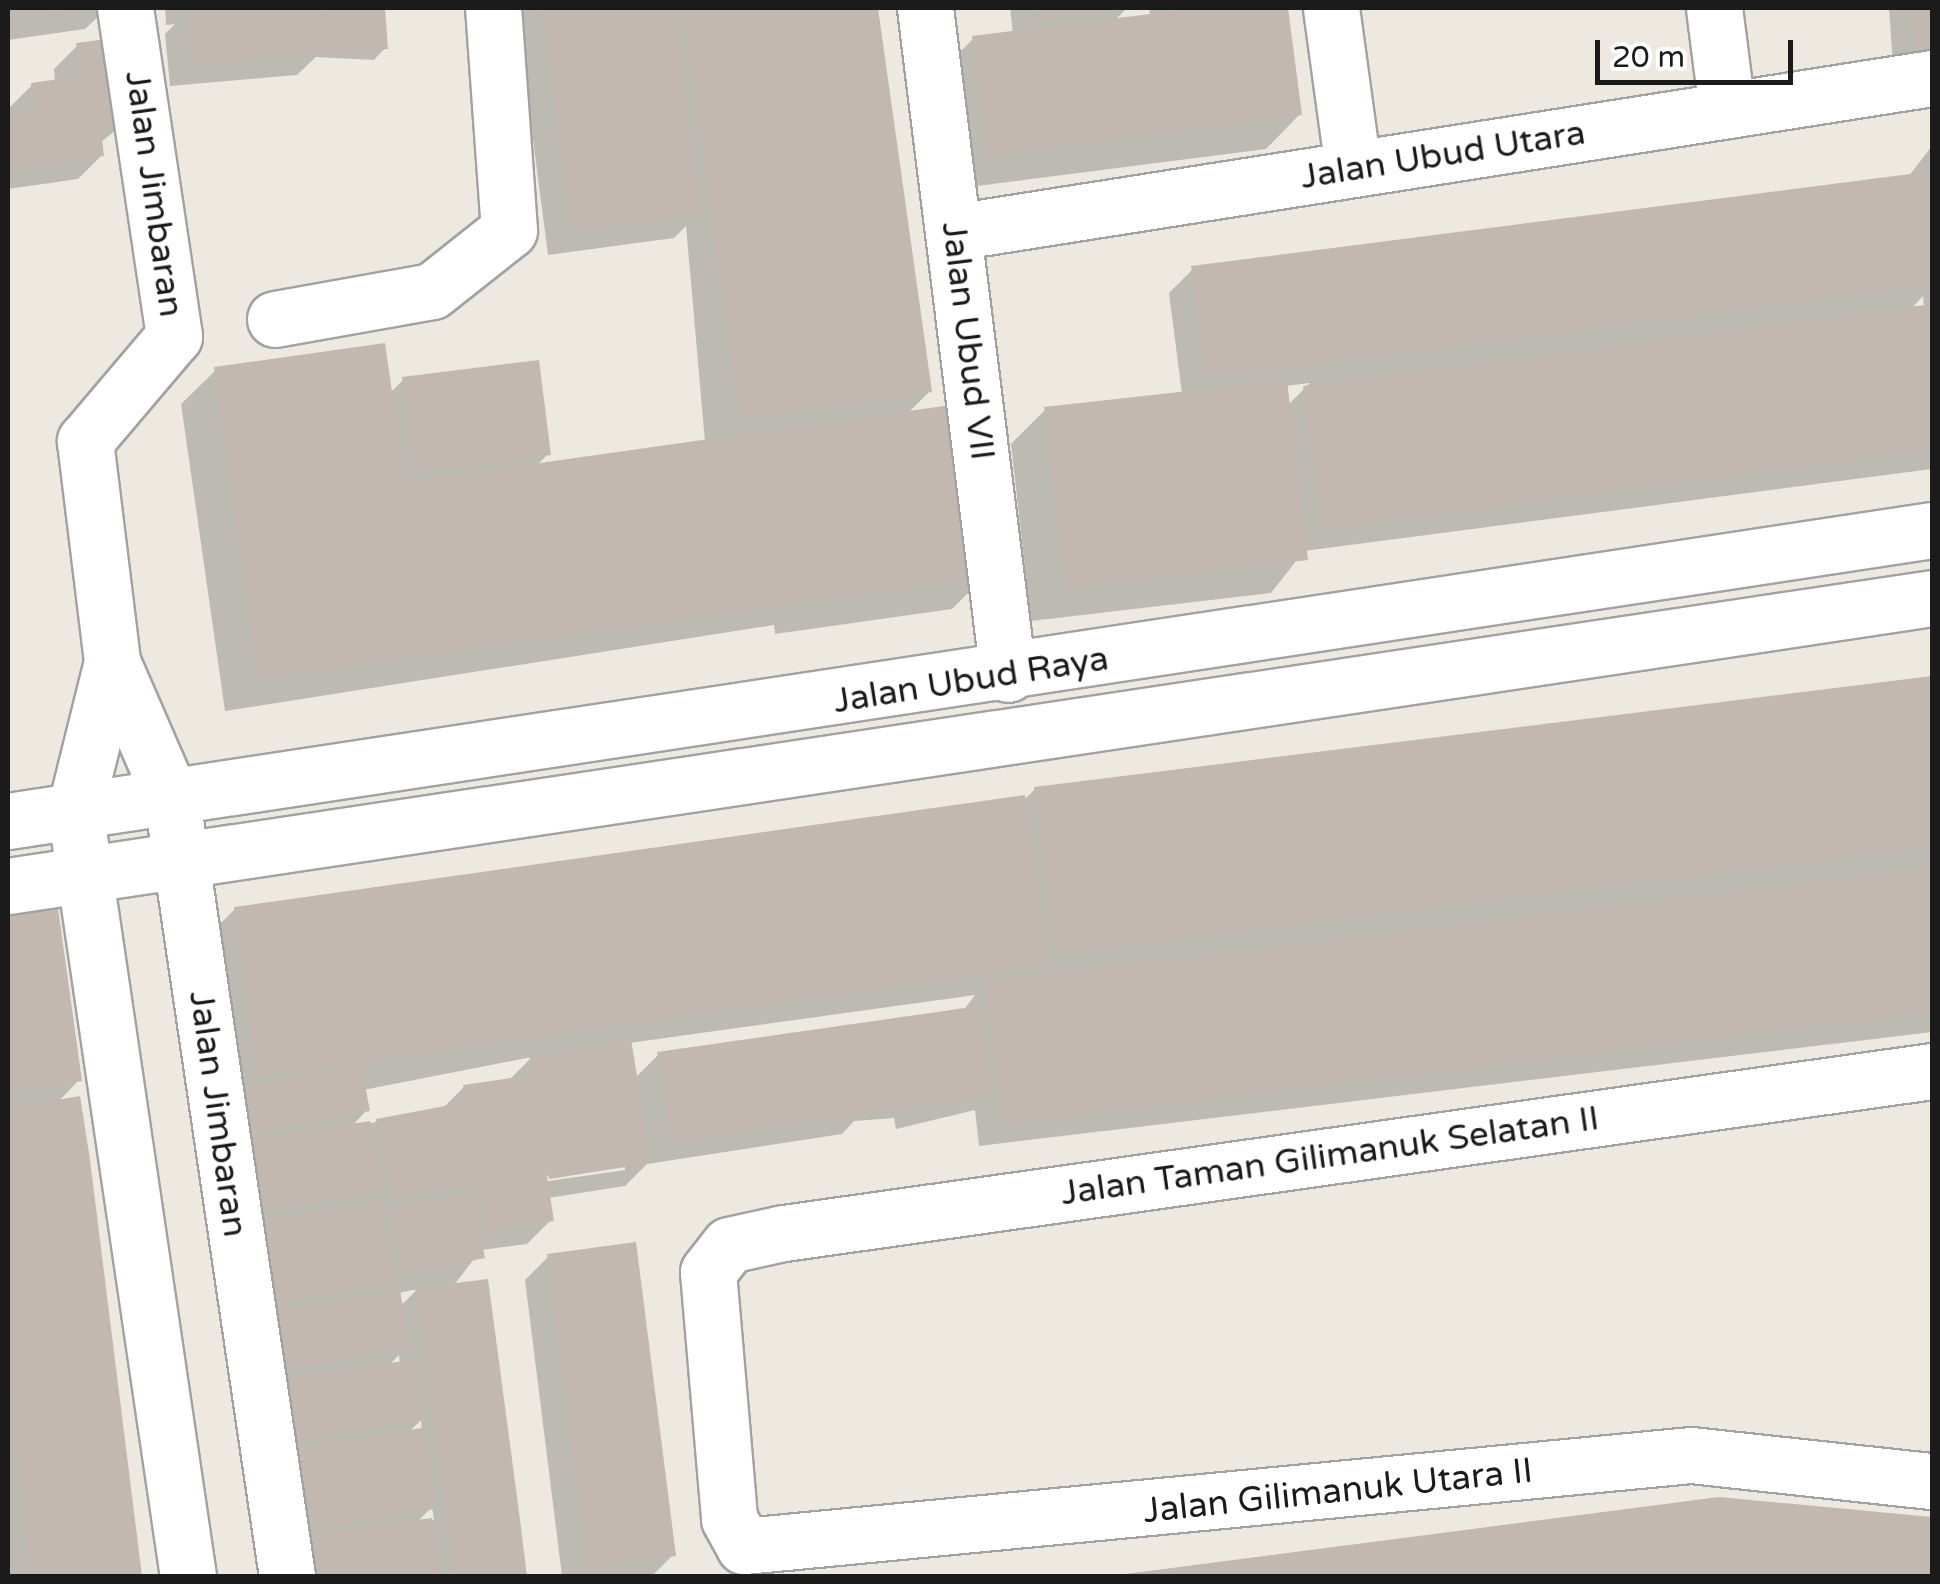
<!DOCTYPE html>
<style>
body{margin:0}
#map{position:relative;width:1940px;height:1584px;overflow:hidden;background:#ede9e1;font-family:"Varela Round",sans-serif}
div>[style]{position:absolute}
.shadow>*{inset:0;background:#0003}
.building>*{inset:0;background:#c2b8b0}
.roads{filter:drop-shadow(2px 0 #a2a2a2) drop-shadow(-2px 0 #a2a2a2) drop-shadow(0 2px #a2a2a2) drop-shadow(0 -2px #a2a2a2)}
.minor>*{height:55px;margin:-27.5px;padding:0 27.5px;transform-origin:27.5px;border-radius:27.5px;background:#fff}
span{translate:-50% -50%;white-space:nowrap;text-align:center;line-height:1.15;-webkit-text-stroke:8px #fff;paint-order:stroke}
.street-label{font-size:35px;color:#1b1b1b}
.frame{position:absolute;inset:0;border:10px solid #1b1b1b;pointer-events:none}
.scale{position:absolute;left:1595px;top:40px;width:198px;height:45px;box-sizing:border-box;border:5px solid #1b1b1b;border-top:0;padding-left:12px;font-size:30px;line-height:35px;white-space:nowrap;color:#1b1b1b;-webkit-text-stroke:8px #fff;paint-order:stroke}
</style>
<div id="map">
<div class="shadow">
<i style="clip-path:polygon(8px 8px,107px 8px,85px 29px,8px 40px)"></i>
<i style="clip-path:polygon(165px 8px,383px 8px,385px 48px,374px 60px,316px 57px,297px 75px,170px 86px,165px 34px,175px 24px,166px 25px)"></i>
<i style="clip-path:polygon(516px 8px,876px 8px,930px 391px,907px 414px,986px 575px,952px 609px,775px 634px,774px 625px,225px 711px,181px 404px,216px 370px,390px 393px,403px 380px,548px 454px,536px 466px,705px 442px,686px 226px,674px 238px,548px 255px)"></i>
<i style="clip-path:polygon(1010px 8px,1127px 8px,1114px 21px,1150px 16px,1149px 8px,1286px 8px,1300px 114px,1266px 149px,954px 189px,939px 73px,973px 39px,1013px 34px)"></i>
<i style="clip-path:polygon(1889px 8px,1932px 8px,1932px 74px,1894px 79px)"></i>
<i style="clip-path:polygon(77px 46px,131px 118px,100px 143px,102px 155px,78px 179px,8px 189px,8px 109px,32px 85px,55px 82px,54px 69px)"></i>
<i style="clip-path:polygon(evenodd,1932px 146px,1932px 469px,1304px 551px,1271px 593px,1031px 621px,1011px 444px,1045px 410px,1182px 394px,1169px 293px,1193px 269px,1908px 177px,1932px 146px,1923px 296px,1924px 308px,1910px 310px,1923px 296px,1932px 146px,1310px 383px,1287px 406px,1285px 386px,1310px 383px)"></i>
<i style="clip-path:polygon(evenodd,1932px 678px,1932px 1032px,979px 1146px,975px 1110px,896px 1129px,894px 1118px,854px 1121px,842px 1134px,647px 1164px,625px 1186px,548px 1198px,551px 1220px,527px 1244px,481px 1250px,454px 1285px,486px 1281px,524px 1576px,275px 1576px,201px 943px,235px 909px,1026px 798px,1035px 789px,1932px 678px,975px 995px,963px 1011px,658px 1055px,635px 1078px,629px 1043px,975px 995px,1932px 678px,532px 1057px,508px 1081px,464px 1087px,442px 1109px,351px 1127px,367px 1110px,363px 1090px,532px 1057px,1932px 678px,625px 1164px,625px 1170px,535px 1183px,534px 1178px,625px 1164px,1932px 678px,418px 1289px,400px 1306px,398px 1293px,418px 1289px,1932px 678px,399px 1355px,400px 1364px,388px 1366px,399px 1355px,1932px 678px,421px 1420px,422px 1430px,409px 1432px,421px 1420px,1932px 678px,432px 1507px,434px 1520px,417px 1522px,432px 1507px)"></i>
<i style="clip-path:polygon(56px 911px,79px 1080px,58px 1102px,78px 1099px,139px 1576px,8px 1576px,8px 918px)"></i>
<i style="clip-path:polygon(549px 1256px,673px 1555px,652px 1576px,562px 1576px,525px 1280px)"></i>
<i style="clip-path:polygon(1719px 1499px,1932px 1520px,1932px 1576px,1113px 1576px)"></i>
</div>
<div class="building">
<i style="clip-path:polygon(8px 8px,85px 8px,85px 10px,8px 20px)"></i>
<i style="clip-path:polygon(188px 8px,321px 8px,323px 53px,193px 63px)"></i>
<i style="clip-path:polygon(324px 8px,385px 8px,388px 49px,327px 53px)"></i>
<i style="clip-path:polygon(542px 8px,674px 8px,700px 215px,571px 232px)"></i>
<i style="clip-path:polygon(682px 8px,878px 8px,932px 392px,740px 419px)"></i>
<i style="clip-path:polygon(1036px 8px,1121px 8px,1121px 10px,1038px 21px)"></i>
<i style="clip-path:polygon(1199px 8px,1288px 8px,1302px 115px,987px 156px,972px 36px)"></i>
<i style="clip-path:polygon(1910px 8px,1932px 8px,1932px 54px,1917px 57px)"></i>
<i style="clip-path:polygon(122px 37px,133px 119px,100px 124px,104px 156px,9px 169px,8px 116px,35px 112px,31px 83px,81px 76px,76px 43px)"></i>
<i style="clip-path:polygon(1926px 172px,1932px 285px,1206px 377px,1191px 266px)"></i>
<i style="clip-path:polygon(1932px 304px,1932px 449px,1321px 529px,1303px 386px)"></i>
<i style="clip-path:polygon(385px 343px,405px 482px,965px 403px,989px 576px,258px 679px,214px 367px)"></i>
<i style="clip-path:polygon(539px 360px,551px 455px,414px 472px,402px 377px)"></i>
<i style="clip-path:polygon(1287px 380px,1308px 560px,1065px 588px,1044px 407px)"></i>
<i style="clip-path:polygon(1932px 676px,1932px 846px,1055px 954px,1034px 787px)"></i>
<i style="clip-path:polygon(1025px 795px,1049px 965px,258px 1076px,234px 907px)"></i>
<i style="clip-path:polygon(1932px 867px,1932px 1012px,1002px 1124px,985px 981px)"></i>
<i style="clip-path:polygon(58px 908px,82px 1081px,8px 1092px,8px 915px)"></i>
<i style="clip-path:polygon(979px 1006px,993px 1095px,672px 1142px,657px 1052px)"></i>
<i style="clip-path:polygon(631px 1039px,651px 1163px,549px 1179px,533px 1088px,554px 1221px,486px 1230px,463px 1085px,533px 1075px,529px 1056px)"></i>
<i style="clip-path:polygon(361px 1064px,370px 1111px,241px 1135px,232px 1089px)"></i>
<i style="clip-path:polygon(80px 1096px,90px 1160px,142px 1576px,32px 1576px,8px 1379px,8px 1108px)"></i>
<i style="clip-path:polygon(461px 1103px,476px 1182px,391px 1198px,376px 1119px)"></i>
<i style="clip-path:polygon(370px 1121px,382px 1192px,261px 1211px,250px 1140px)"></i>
<i style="clip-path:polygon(473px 1193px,485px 1258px,402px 1274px,389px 1209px)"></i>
<i style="clip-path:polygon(381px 1201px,395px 1283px,262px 1304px,250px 1222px)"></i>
<i style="clip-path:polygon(636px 1242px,676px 1556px,587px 1567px,547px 1254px)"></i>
<i style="clip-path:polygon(488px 1279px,519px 1512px,527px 1576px,454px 1576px,415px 1288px)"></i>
<i style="clip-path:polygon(400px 1290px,410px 1348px,261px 1371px,251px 1313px)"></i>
<i style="clip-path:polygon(417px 1359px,425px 1420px,278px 1442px,270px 1381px)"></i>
<i style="clip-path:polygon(422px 1428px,434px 1509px,294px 1531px,281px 1449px)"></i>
<i style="clip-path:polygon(1719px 1497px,1932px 1517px,1932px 1576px,1110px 1576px)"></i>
<i style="clip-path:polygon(432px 1518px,441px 1576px,301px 1576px,296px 1536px)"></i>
</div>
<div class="roads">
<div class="minor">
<i style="left:125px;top:8px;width:332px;rotate:81.5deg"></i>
<i style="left:174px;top:336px;width:138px;rotate:130.3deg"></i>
<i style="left:85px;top:441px;width:223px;rotate:83deg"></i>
<i style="left:112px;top:662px;width:150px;rotate:66.5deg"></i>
<i style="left:172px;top:800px;width:784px;rotate:81.57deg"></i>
<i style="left:925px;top:8px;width:671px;rotate:82.9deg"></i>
<i style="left:1331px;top:8px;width:162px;rotate:82.2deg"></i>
<i style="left:1714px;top:8px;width:103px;rotate:82.7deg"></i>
<i style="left:954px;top:232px;width:990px;rotate:-8.95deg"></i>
<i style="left:275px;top:319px;width:159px;rotate:-10.1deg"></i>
<i style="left:432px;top:291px;width:98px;rotate:-38.4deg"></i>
<i style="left:509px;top:230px;width:223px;rotate:-94.1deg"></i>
<i style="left:112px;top:662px;width:153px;rotate:104deg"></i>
<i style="left:75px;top:810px;width:774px;rotate:81.61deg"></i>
<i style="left:8px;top:821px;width:1946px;rotate:-8.6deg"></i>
<i style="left:8px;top:886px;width:1945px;rotate:-8.51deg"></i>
<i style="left:1932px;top:1071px;width:1160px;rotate:171.97deg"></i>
<i style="left:783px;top:1233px;width:55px;rotate:167.5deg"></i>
<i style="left:729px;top:1245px;width:34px;rotate:128deg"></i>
<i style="left:708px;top:1272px;width:248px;rotate:85.1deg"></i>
<i style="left:729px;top:1519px;width:31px;rotate:61deg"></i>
<i style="left:744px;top:1546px;width:951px;rotate:-5.49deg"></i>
<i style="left:1691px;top:1455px;width:242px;rotate:6.2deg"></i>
</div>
</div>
<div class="street-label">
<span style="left:1443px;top:155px;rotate:-9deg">Jalan Ubud Utara</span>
<span style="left:154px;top:194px;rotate:82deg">Jalan Jimbaran</span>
<span style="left:968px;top:341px;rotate:83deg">Jalan Ubud VII</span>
<span style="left:971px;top:680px;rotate:-9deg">Jalan Ubud Raya</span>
<span style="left:218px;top:1114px;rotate:82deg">Jalan Jimbaran</span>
<span style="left:1330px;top:1156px;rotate:-8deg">Jalan Taman Gilimanuk Selatan II</span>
<span style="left:1338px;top:1491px;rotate:-6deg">Jalan Gilimanuk Utara II</span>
</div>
<div class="frame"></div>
<div class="scale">20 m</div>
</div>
